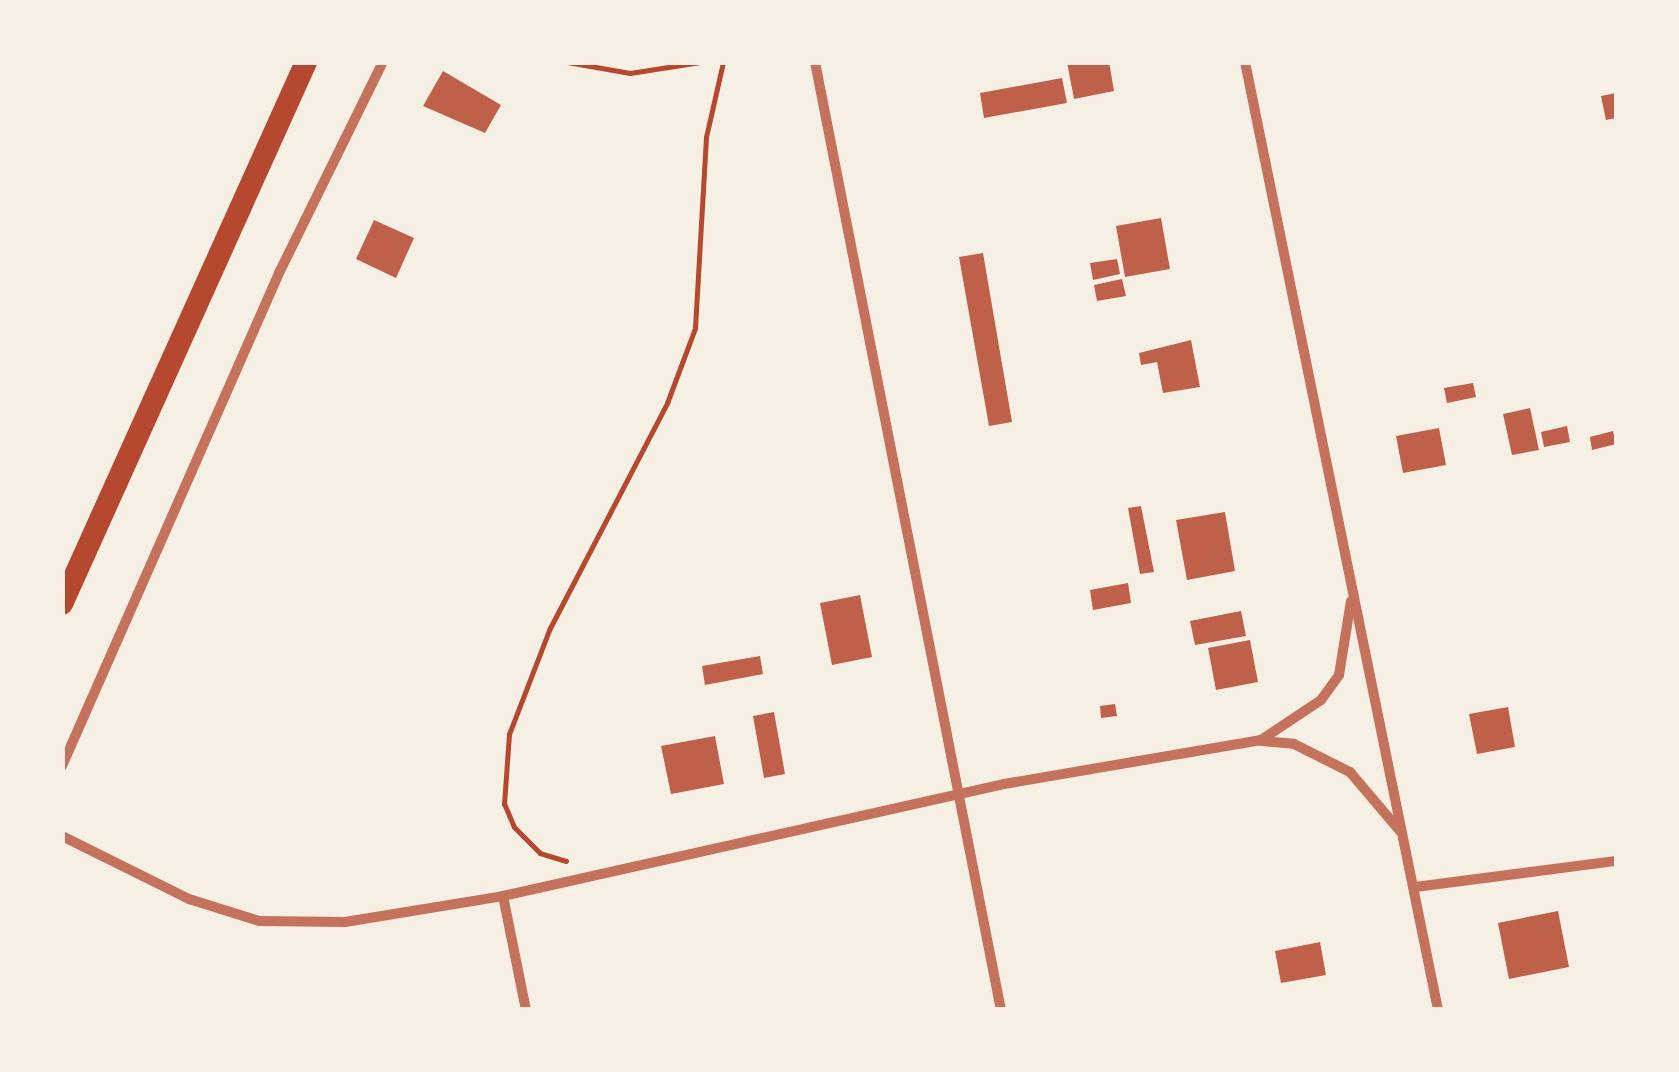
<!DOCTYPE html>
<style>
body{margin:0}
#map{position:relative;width:1679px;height:1072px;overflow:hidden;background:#f6efe4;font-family:"PT Sans Narrow",sans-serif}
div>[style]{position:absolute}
.building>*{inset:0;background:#bf614a}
.path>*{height:5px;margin:-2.5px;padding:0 2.5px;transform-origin:2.5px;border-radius:2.5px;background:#b5482f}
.minor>*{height:10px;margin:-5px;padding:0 5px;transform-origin:5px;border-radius:5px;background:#c5725c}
.trunk>*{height:22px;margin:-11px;padding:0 11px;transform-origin:11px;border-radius:11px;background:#b5482f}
span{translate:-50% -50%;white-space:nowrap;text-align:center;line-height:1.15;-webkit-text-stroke:8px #f6efe4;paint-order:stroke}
.frame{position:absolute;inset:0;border:65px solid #f6efe4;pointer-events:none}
</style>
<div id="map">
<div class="building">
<i style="clip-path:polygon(1067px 62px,1109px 62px,1114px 91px,1074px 99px)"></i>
<i style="clip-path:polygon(443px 71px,501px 105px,485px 133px,423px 106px)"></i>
<i style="clip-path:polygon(1062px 78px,1067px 103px,984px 118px,980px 93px)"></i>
<i style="clip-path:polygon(1616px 93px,1616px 118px,1606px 120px,1601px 96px)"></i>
<i style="clip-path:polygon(1161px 218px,1170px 269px,1125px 277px,1116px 226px)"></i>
<i style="clip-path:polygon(374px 220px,414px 238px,396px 278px,356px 259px)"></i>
<i style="clip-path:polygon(983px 253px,1012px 422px,989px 426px,959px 257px)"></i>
<i style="clip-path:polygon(1117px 259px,1120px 274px,1093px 280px,1090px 263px)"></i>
<i style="clip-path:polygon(1122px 279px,1126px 296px,1097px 301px,1094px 285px)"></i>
<i style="clip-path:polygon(1191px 340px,1200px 387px,1163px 393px,1157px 362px,1141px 365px,1139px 353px)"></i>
<i style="clip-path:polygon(1473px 383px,1476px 397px,1447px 403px,1444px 388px)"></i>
<i style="clip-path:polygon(1530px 408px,1539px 450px,1512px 455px,1503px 414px)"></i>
<i style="clip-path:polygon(1567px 426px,1570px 442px,1544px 447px,1541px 432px)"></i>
<i style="clip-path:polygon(1439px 428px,1446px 465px,1403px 473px,1396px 436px)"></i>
<i style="clip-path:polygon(1613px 431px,1616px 444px,1592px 450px,1590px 437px)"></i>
<i style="clip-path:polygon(1141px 506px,1154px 572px,1140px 574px,1128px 508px)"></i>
<i style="clip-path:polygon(1225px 512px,1235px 571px,1187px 580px,1176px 520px)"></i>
<i style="clip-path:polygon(1128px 583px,1131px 603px,1093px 610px,1090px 590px)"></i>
<i style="clip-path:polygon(860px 595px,872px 657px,832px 665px,820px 603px)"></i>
<i style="clip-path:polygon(1241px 611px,1246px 636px,1195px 645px,1190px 621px)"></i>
<i style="clip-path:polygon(1250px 640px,1258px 682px,1216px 690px,1208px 648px)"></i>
<i style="clip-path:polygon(760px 656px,763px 674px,705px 685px,702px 666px)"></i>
<i style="clip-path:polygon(1115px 704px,1117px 716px,1101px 718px,1100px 706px)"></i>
<i style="clip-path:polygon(1508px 707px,1515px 747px,1477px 754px,1469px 714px)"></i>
<i style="clip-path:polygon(774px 712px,785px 774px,764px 778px,753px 716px)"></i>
<i style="clip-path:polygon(715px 736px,724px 784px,671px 794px,661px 746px)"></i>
<i style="clip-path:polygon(1558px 911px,1569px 967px,1509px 979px,1498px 923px)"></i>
<i style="clip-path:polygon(1320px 942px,1326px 975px,1281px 983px,1275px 951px)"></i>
</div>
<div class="path">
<i style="left:567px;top:62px;width:64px;rotate:9.9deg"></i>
<i style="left:630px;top:73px;width:71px;rotate:-8.9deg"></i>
<i style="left:566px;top:861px;width:27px;rotate:-163deg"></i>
<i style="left:540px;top:853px;width:37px;rotate:-135deg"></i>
<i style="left:514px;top:827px;width:25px;rotate:-113deg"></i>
<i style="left:504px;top:804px;width:70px;rotate:-85.9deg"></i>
<i style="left:509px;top:734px;width:114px;rotate:-68.9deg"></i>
<i style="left:550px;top:628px;width:254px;rotate:-62.5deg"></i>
<i style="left:667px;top:403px;width:80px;rotate:-69.5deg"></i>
<i style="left:695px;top:328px;width:191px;rotate:-86.7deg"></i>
<i style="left:706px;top:137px;width:77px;rotate:-77.2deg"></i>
</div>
<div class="minor">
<i style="left:815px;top:62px;width:966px;rotate:78.9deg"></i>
<i style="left:1245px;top:62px;width:967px;rotate:78.49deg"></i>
<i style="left:1262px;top:741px;width:32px;rotate:5deg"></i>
<i style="left:1294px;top:744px;width:63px;rotate:26.6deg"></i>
<i style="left:1350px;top:772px;width:77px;rotate:49.7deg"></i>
<i style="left:62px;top:766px;width:539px;rotate:-66.24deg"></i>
<i style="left:279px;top:273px;width:235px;rotate:-63.8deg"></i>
<i style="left:62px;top:836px;width:142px;rotate:26.4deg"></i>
<i style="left:189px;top:899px;width:73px;rotate:17.4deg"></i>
<i style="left:259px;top:921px;width:86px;rotate:0.7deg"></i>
<i style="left:345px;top:922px;width:160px;rotate:-9.3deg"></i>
<i style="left:503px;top:896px;width:513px;rotate:-12.6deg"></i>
<i style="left:1004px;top:784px;width:261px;rotate:-9.7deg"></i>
<i style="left:1261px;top:740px;width:72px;rotate:-33.7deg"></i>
<i style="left:1321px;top:700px;width:31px;rotate:-54deg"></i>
<i style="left:1339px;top:675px;width:75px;rotate:-80.8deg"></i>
<i style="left:1415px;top:887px;width:203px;rotate:-7.4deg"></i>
<i style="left:503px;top:896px;width:116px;rotate:78.6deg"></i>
</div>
<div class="trunk">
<i style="left:62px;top:604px;width:594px;rotate:-65.76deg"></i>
</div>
<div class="frame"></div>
</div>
